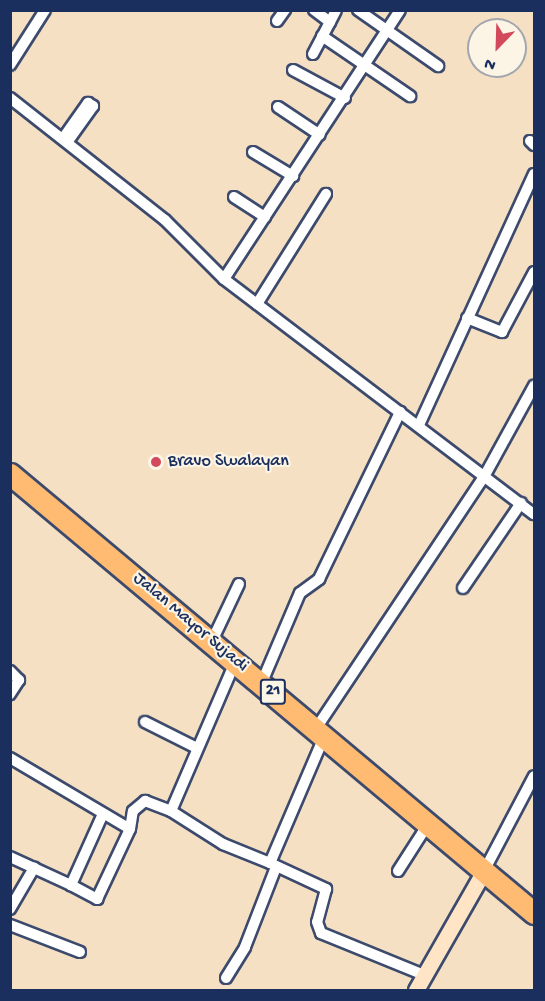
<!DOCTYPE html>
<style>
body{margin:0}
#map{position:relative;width:545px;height:1001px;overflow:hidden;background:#f5e0c3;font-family:"Gochi Hand",sans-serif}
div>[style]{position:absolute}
.roads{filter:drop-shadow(2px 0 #3c4a6d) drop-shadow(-2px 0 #3c4a6d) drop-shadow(0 2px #3c4a6d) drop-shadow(0 -2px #3c4a6d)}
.street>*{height:10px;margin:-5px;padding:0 5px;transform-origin:5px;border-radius:5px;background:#fff}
.secondary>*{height:15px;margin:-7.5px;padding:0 7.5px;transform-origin:7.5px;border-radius:7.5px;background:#ffe4c6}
.highway>*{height:21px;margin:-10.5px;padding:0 10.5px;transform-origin:10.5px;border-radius:10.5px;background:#febb71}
.dots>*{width:16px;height:16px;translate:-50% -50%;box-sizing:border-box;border:3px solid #fcf5e5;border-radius:50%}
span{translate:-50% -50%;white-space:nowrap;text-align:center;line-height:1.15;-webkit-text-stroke:4.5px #fcf5e5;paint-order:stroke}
.shield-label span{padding:2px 4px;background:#fcf5e5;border:2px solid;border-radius:4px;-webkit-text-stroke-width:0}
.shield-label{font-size:16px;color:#1b2f5e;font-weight:700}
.poi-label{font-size:18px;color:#1b2f5e}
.left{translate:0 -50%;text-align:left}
.street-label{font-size:18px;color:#1b2f5e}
.frame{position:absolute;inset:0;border:12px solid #1b2f5e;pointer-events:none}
.north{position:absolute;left:467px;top:18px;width:60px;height:60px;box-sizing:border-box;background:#fcf5e5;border:2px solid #a2a6af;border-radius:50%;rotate:203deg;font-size:16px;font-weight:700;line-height:24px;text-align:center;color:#1b2f5e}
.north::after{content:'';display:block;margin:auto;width:21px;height:27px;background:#d1495b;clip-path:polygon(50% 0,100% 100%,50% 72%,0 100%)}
</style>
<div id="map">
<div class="roads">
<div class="street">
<i style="left:314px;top:10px;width:20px;rotate:37deg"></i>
<i style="left:330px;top:22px;width:13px;rotate:-63deg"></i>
<i style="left:358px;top:10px;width:98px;rotate:35deg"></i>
<i style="left:277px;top:21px;width:14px;rotate:-54deg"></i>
<i style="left:322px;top:36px;width:107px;rotate:34.3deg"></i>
<i style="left:313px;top:54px;width:36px;rotate:-62deg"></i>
<i style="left:10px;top:65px;width:65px;rotate:-57.5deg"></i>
<i style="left:293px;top:70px;width:59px;rotate:28.3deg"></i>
<i style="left:10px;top:98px;width:197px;rotate:38.2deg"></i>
<i style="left:165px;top:220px;width:83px;rotate:45deg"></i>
<i style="left:224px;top:279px;width:389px;rotate:37.2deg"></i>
<i style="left:278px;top:107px;width:50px;rotate:33.7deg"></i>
<i style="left:64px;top:137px;width:42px;rotate:-54.8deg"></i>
<i style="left:88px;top:103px;width:6px;rotate:31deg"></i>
<i style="left:93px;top:106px;width:43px;rotate:125.5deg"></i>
<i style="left:530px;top:141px;width:6px;rotate:45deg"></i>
<i style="left:253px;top:152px;width:47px;rotate:31deg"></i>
<i style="left:234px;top:197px;width:37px;rotate:33deg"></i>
<i style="left:224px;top:279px;width:321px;rotate:-56.8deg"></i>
<i style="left:257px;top:304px;width:130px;rotate:-57.9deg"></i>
<i style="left:467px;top:318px;width:38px;rotate:22deg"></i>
<i style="left:502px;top:332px;width:68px;rotate:-61.9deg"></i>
<i style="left:419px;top:425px;width:276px;rotate:-65.4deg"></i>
<i style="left:463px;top:588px;width:103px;rotate:-55.7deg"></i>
<i style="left:212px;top:641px;width:63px;rotate:-64.7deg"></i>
<i style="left:10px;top:671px;width:13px;rotate:45deg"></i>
<i style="left:19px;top:680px;width:17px;rotate:123deg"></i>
<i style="left:262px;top:682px;width:97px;rotate:-66.9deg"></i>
<i style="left:300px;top:593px;width:24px;rotate:-36deg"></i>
<i style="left:319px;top:579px;width:186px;rotate:-64.1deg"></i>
<i style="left:145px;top:722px;width:58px;rotate:26.6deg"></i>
<i style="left:315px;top:730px;width:306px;rotate:-56.3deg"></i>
<i style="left:485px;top:475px;width:102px;rotate:-61.2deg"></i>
<i style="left:324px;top:737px;width:137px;rotate:113.2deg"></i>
<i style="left:270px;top:863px;width:62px;rotate:24.9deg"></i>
<i style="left:326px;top:889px;width:34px;rotate:105deg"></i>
<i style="left:317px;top:922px;width:12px;rotate:70deg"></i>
<i style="left:321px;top:933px;width:111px;rotate:22.2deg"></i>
<i style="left:10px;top:758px;width:139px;rotate:30.6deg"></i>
<i style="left:130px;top:829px;width:18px;rotate:-81deg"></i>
<i style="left:133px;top:811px;width:16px;rotate:-40deg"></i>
<i style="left:145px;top:801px;width:28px;rotate:21deg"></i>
<i style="left:171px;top:811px;width:164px;rotate:-66.7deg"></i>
<i style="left:171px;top:811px;width:62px;rotate:32.4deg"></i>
<i style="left:223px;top:844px;width:51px;rotate:22deg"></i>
<i style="left:102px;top:816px;width:76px;rotate:114.2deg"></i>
<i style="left:71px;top:885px;width:30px;rotate:28deg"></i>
<i style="left:97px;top:899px;width:77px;rotate:-64.8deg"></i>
<i style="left:10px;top:857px;width:67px;rotate:24.7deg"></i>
<i style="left:398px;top:871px;width:56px;rotate:-57.4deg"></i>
<i style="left:484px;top:871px;width:107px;rotate:-62.2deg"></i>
<i style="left:10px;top:909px;width:48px;rotate:-59.7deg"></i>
<i style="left:10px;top:925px;width:75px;rotate:21.1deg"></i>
<i style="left:226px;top:978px;width:36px;rotate:-58deg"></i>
<i style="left:245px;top:947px;width:86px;rotate:-68.8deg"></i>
</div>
<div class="secondary">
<i style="left:416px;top:990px;width:137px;rotate:-60.3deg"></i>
</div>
<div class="highway">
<i style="left:10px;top:474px;width:684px;rotate:39.96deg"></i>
</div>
</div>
<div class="dots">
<i style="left:156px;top:462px;background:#d1495b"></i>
</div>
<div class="shield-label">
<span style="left:273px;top:692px">21</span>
</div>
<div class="poi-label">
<span class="left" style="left:168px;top:462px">Bravo Swalayan</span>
</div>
<div class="street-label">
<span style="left:190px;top:623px;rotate:40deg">Jalan Mayor Sujadi</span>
</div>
<div class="frame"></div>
<div class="north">N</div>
</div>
